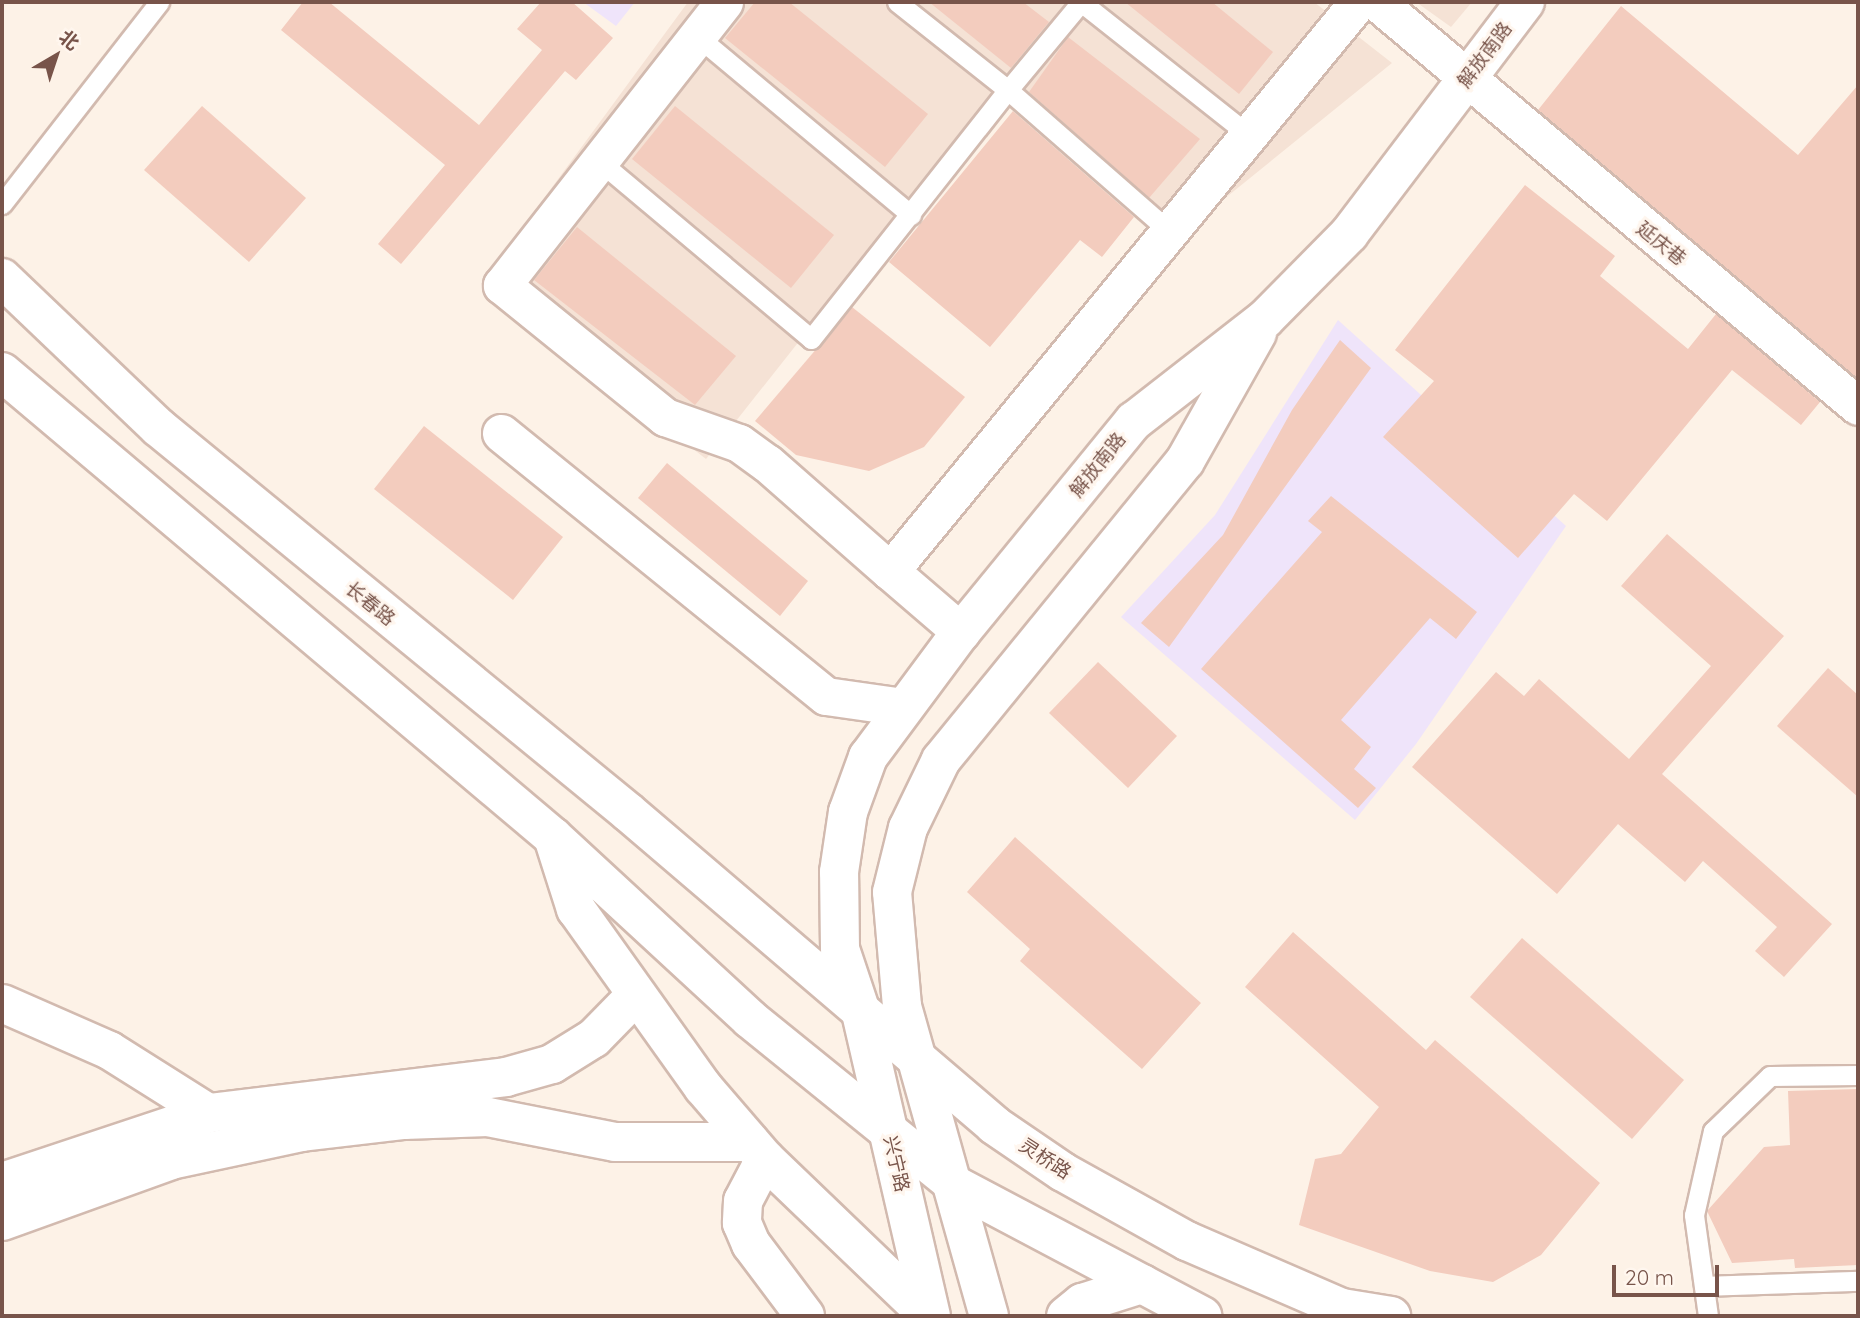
<!DOCTYPE html>
<meta charset="utf-8">
<style>
body{margin:0}
#map{position:relative;width:1860px;height:1318px;overflow:hidden;background:#fdf2e7;font-family:Quicksand,"Noto Sans SC",sans-serif}
div>[style]{position:absolute}
.residential>*{inset:0;background:#f5e2d5}
.education>*{inset:0;background:#efe4fa}
.building>*{inset:0;background:#f3ccbe}
.roads{filter:drop-shadow(2px 0 #d2baaf) drop-shadow(-2px 0 #d2baaf) drop-shadow(0 2px #d2baaf) drop-shadow(0 -2px #d2baaf)}
.lane>*{height:19px;margin:-9.5px;padding:0 9.5px;transform-origin:9.5px;border-radius:9.5px;background:#fff}
.street>*{height:37px;margin:-18.5px;padding:0 18.5px;transform-origin:18.5px;border-radius:18.5px;background:#fff}
.secondary>*{height:38px;margin:-19px;padding:0 19px;transform-origin:19px;border-radius:19px;background:#fff}
span{translate:-50% -50%;white-space:nowrap;text-align:center;line-height:1.15;-webkit-text-stroke:6px #fff6ee;paint-order:stroke}
.street-label{font-size:19px;color:#78544a}
.frame{position:absolute;inset:0;border:4px solid #78544a;pointer-events:none}
.north{position:absolute;left:21px;top:21px;width:70px;height:70px;-webkit-text-stroke:5px #fff6ee;paint-order:stroke;rotate:39deg;font-size:19px;font-weight:700;line-height:28px;text-align:center;color:#78544a}
.north::after{content:'';display:block;margin:auto;width:24px;height:32px;background:#78544a;clip-path:polygon(50% 0,100% 100%,50% 72%,0 100%)}
.scale{position:absolute;left:1612px;top:1265px;width:107px;height:32px;box-sizing:border-box;border:4px solid #78544a;border-top:0;padding-left:9px;font-size:21px;line-height:24px;white-space:nowrap;color:#78544a;-webkit-text-stroke:5px #fff6ee;paint-order:stroke}
</style>
<div id="map">
<div class="residential">
<i style="clip-path:polygon(688px 2px,1314px 2px,1392px 63px,1182px 233px,1004px 82px,706px 459px,481px 284px)"></i>
<i style="clip-path:polygon(1416px 2px,1472px 2px,1451px 27px)"></i>
</div>
<div class="education">
<i style="clip-path:polygon(583px 2px,635px 2px,616px 26px)"></i>
<i style="clip-path:polygon(1338px 320px,1566px 526px,1416px 744px,1355px 820px,1121px 617px,1215px 515px)"></i>
</div>
<div class="building">
<i style="clip-path:polygon(303px 2px,329px 2px,479px 125px,542px 50px,517px 29px,541px 2px,572px 2px,613px 38px,576px 80px,565px 71px,401px 264px,378px 244px,445px 165px,281px 30px)"></i>
<i style="clip-path:polygon(755px 2px,789px 2px,928px 114px,885px 167px,725px 38px)"></i>
<i style="clip-path:polygon(929px 2px,1023px 2px,1049px 22px,1011px 68px)"></i>
<i style="clip-path:polygon(1125px 2px,1212px 2px,1273px 52px,1239px 94px)"></i>
<i style="clip-path:polygon(1621px 6px,1798px 155px,1858px 85px,1858px 379px,1538px 110px)"></i>
<i style="clip-path:polygon(1068px 37px,1200px 139px,1149px 198px,1029px 92px)"></i>
<i style="clip-path:polygon(202px 106px,306px 198px,249px 262px,144px 170px)"></i>
<i style="clip-path:polygon(675px 106px,834px 235px,791px 288px,632px 159px)"></i>
<i style="clip-path:polygon(1013px 111px,1134px 217px,1102px 257px,1080px 240px,990px 347px,889px 262px)"></i>
<i style="clip-path:polygon(1525px 185px,1615px 256px,1600px 276px,1688px 349px,1716px 314px,1820px 402px,1801px 425px,1732px 370px,1607px 521px,1574px 494px,1518px 558px,1383px 437px,1434px 381px,1395px 350px)"></i>
<i style="clip-path:polygon(577px 227px,736px 356px,695px 405px,534px 280px)"></i>
<i style="clip-path:polygon(852px 307px,965px 397px,924px 447px,869px 471px,796px 455px,755px 421px)"></i>
<i style="clip-path:polygon(1340px 340px,1371px 368px,1169px 647px,1141px 623px,1223px 535px,1292px 410px)"></i>
<i style="clip-path:polygon(424px 426px,563px 537px,513px 600px,374px 489px)"></i>
<i style="clip-path:polygon(667px 463px,808px 581px,780px 616px,638px 498px)"></i>
<i style="clip-path:polygon(1331px 496px,1477px 612px,1456px 639px,1430px 618px,1341px 720px,1371px 747px,1354px 769px,1376px 788px,1358px 808px,1201px 669px,1322px 532px,1308px 521px)"></i>
<i style="clip-path:polygon(1667px 534px,1784px 636px,1662px 774px,1832px 924px,1784px 977px,1755px 951px,1777px 927px,1703px 861px,1685px 882px,1618px 824px,1557px 894px,1412px 767px,1496px 672px,1524px 696px,1539px 679px,1629px 759px,1711px 666px,1621px 586px)"></i>
<i style="clip-path:polygon(1098px 662px,1177px 736px,1128px 788px,1049px 713px)"></i>
<i style="clip-path:polygon(1828px 668px,1858px 695px,1858px 797px,1777px 726px)"></i>
<i style="clip-path:polygon(1015px 837px,1201px 1003px,1142px 1069px,1020px 961px,1030px 949px,967px 892px)"></i>
<i style="clip-path:polygon(1293px 932px,1426px 1050px,1435px 1040px,1600px 1183px,1541px 1255px,1493px 1282px,1430px 1271px,1299px 1225px,1315px 1159px,1341px 1154px,1379px 1107px,1245px 987px)"></i>
<i style="clip-path:polygon(1522px 938px,1684px 1080px,1632px 1139px,1470px 997px)"></i>
<i style="clip-path:polygon(1858px 1089px,1858px 1265px,1795px 1268px,1794px 1259px,1732px 1263px,1707px 1211px,1764px 1147px,1790px 1145px,1788px 1091px)"></i>
</div>
<div class="roads">
<div class="lane">
<i style="left:897px;top:2px;width:142px;rotate:38.4deg"></i>
<i style="left:1008px;top:90px;width:114px;rotate:-50.3deg"></i>
<i style="left:1081px;top:2px;width:214px;rotate:38.4deg"></i>
<i style="left:697px;top:36px;width:279px;rotate:39.9deg"></i>
<i style="left:598px;top:160px;width:278px;rotate:40deg"></i>
<i style="left:811px;top:339px;width:318px;rotate:-51.7deg"></i>
<i style="left:1008px;top:90px;width:215px;rotate:41.2deg"></i>
<i style="left:2px;top:204px;width:256px;rotate:-52.1deg"></i>
<i style="left:1704px;top:1286px;width:154px;rotate:-1.9deg"></i>
<i style="left:1708px;top:1316px;width:102px;rotate:-97.9deg"></i>
<i style="left:1694px;top:1215px;width:86px;rotate:-77.3deg"></i>
<i style="left:1713px;top:1131px;width:79px;rotate:-44deg"></i>
<i style="left:1770px;top:1076px;width:88px;rotate:-0.7deg"></i>
</div>
<div class="street">
<i style="left:724px;top:2px;width:360px;rotate:128.1deg"></i>
<i style="left:502px;top:285px;width:210px;rotate:39deg"></i>
<i style="left:665px;top:417px;width:78px;rotate:19.4deg"></i>
<i style="left:739px;top:443px;width:34px;rotate:36deg"></i>
<i style="left:767px;top:463px;width:164px;rotate:41.3deg"></i>
<i style="left:1377px;top:2px;width:628px;rotate:40.03deg"></i>
<i style="left:501px;top:433px;width:418px;rotate:39deg"></i>
<i style="left:826px;top:696px;width:78px;rotate:8.1deg"></i>
<i style="left:961px;top:632px;width:94px;rotate:-139.3deg"></i>
<i style="left:890px;top:571px;width:737px;rotate:-50.56deg"></i>
<i style="left:2px;top:1003px;width:117px;rotate:23.7deg"></i>
<i style="left:109px;top:1050px;width:118px;rotate:32.2deg"></i>
</div>
<div class="secondary">
<i style="left:2px;top:278px;width:216px;rotate:43.7deg"></i>
<i style="left:158px;top:427px;width:608px;rotate:39.32deg"></i>
<i style="left:628px;top:812px;width:482px;rotate:40.5deg"></i>
<i style="left:994px;top:1125px;width:83px;rotate:34.3deg"></i>
<i style="left:1063px;top:1172px;width:142px;rotate:29.1deg"></i>
<i style="left:1187px;top:1241px;width:169px;rotate:23.4deg"></i>
<i style="left:1342px;top:1308px;width:50px;rotate:9.3deg"></i>
<i style="left:2px;top:372px;width:721px;rotate:40.16deg"></i>
<i style="left:553px;top:837px;width:268px;rotate:42.7deg"></i>
<i style="left:750px;top:1019px;width:264px;rotate:39deg"></i>
<i style="left:955px;top:1185px;width:280px;rotate:27.9deg"></i>
<i style="left:553px;top:837px;width:76px;rotate:72.3deg"></i>
<i style="left:576px;top:909px;width:219px;rotate:54.5deg"></i>
<i style="left:703px;top:1087px;width:95px;rotate:49.3deg"></i>
<i style="left:765px;top:1159px;width:227px;rotate:43.8deg"></i>
<i style="left:765px;top:1159px;width:47px;rotate:117.6deg"></i>
<i style="left:743px;top:1201px;width:22px;rotate:93deg"></i>
<i style="left:742px;top:1223px;width:23px;rotate:67deg"></i>
<i style="left:751px;top:1244px;width:90px;rotate:53.1deg"></i>
<i style="left:2px;top:1182px;width:218px;rotate:-18.4deg"></i>
<i style="left:209px;top:1113px;width:299px;rotate:-6.9deg"></i>
<i style="left:506px;top:1077px;width:48px;rotate:-15.8deg"></i>
<i style="left:552px;top:1064px;width:49px;rotate:-31.8deg"></i>
<i style="left:594px;top:1038px;width:59px;rotate:-45.7deg"></i>
<i style="left:2px;top:1221px;width:180px;rotate:-19.8deg"></i>
<i style="left:171px;top:1160px;width:134px;rotate:-12.1deg"></i>
<i style="left:302px;top:1132px;width:103px;rotate:-6.7deg"></i>
<i style="left:404px;top:1120px;width:84px;rotate:-2deg"></i>
<i style="left:488px;top:1117px;width:129px;rotate:11.1deg"></i>
<i style="left:615px;top:1142px;width:135px"></i>
<i style="left:931px;top:1316px;width:312px;rotate:-103deg"></i>
<i style="left:861px;top:1012px;width:66px;rotate:-108.4deg"></i>
<i style="left:840px;top:949px;width:77px;rotate:-90.7deg"></i>
<i style="left:839px;top:872px;width:61px;rotate:-81.5deg"></i>
<i style="left:848px;top:812px;width:59px;rotate:-70deg"></i>
<i style="left:868px;top:757px;width:156px;rotate:-53.4deg"></i>
<i style="left:961px;top:632px;width:273px;rotate:-50.7deg"></i>
<i style="left:1134px;top:421px;width:166px;rotate:-37.9deg"></i>
<i style="left:1265px;top:319px;width:120px;rotate:-45.3deg"></i>
<i style="left:1349px;top:234px;width:291px;rotate:-52.8deg"></i>
<i style="left:989px;top:1316px;width:322px;rotate:-105.7deg"></i>
<i style="left:902px;top:1006px;width:114px;rotate:-95deg"></i>
<i style="left:892px;top:892px;width:66px;rotate:-76deg"></i>
<i style="left:908px;top:828px;width:76px;rotate:-64.1deg"></i>
<i style="left:941px;top:760px;width:386px;rotate:-50.8deg"></i>
<i style="left:1185px;top:461px;width:147px;rotate:-60.6deg"></i>
<i style="left:1066px;top:1316px;width:21px;rotate:-39deg"></i>
<i style="left:1082px;top:1303px;width:63px;rotate:-17.6deg"></i>
</div>
</div>
<div class="street-label">
<span style="left:1485px;top:55px;rotate:-53deg">解放南路</span>
<span style="left:1661px;top:244px;rotate:39deg">延庆巷</span>
<span style="left:1098px;top:465px;rotate:-51deg">解放南路</span>
<span style="left:370px;top:604px;rotate:39deg">长春路</span>
<span style="left:1045px;top:1159px;rotate:33deg">灵桥路</span>
<span style="left:896px;top:1164px;rotate:77deg">兴宁路</span>
</div>
<div class="frame"></div>
<div class="north">北</div>
<div class="scale">20 m</div>
</div>
